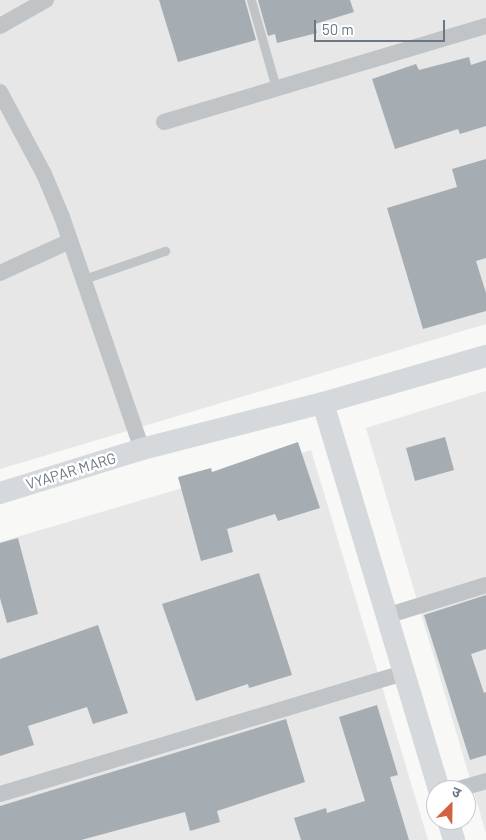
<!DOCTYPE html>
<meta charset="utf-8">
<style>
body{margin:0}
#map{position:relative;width:486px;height:840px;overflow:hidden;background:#f8f8f6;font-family:Barlow,"Noto Sans Devanagari",sans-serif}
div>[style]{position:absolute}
.built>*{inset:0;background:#e6e7e6}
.building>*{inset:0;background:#a6adb2}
.lane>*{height:9px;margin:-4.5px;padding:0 4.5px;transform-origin:4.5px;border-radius:4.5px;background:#c0c4c7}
.street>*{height:16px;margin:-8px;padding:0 8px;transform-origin:8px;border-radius:8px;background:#c0c4c7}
.secondary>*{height:22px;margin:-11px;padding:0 11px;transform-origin:11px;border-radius:11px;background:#d5d9dc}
span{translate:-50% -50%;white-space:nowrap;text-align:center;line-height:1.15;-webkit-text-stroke:5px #fff;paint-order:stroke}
.street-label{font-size:15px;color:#6b7884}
.north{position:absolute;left:426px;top:780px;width:50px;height:50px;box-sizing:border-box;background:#fff;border:1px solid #c4c9ce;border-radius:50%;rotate:23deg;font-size:14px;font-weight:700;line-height:20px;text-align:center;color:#6b7884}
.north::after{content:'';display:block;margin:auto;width:18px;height:22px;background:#d0623f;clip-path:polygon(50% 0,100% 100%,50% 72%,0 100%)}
.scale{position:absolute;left:314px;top:20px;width:131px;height:22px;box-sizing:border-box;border:2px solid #6b7884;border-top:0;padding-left:6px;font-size:15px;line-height:18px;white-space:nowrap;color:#6b7884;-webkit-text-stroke:4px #fff;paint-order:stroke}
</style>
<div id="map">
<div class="built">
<i style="clip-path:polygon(0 0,486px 0,486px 324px,0 469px)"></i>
<i style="clip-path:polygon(486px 391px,486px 833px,366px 428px)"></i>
<i style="clip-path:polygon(311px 450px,428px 840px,0 840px,0 542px)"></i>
</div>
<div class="building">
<i style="clip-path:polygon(159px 0,245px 0,256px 40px,178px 62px)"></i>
<i style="clip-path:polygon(258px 0,350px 0,354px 12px,315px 24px,317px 33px,277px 43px,275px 34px,268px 36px)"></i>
<i style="clip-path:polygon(469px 57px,471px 65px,486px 60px,486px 126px,460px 134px,458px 129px,395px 149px,372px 79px,416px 64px,419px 70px)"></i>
<i style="clip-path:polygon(486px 159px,486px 258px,476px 261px,486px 293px,486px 311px,423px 329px,387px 208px,457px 187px,452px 169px)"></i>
<i style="clip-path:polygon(445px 437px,454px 470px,415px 481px,406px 448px)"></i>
<i style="clip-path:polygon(298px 442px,320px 508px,278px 521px,275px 514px,227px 529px,233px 552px,201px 561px,178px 477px,211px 468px,212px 472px)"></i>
<i style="clip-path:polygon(18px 538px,38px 614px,7px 623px,0 598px,0 543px)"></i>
<i style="clip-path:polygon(259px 573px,292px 675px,249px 688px,248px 684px,196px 701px,162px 604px)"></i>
<i style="clip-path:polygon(486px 595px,486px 649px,471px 654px,484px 693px,486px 692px,486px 755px,470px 760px,424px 615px)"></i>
<i style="clip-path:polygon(98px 625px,128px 713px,93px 724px,87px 707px,28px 726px,34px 745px,0 756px,0 659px)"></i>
<i style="clip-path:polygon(377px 705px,398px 775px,390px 777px,409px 840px,301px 840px,294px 818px,326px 808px,327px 813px,365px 801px,339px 717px)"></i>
<i style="clip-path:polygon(286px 719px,305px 782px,217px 811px,220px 822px,190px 831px,185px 812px,81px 840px,0 840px,0 806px)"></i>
</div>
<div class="lane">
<i style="left:251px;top:0;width:91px;rotate:74.1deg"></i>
<i style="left:84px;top:279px;width:86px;rotate:-19.1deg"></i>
</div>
<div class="street">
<i style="left:0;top:26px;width:53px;rotate:-29.5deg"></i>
<i style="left:0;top:92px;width:93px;rotate:61.8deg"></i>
<i style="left:44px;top:174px;width:47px;rotate:67.3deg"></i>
<i style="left:62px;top:217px;width:245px;rotate:71deg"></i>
<i style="left:164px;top:122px;width:336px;rotate:-16.6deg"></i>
<i style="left:0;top:273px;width:77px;rotate:-24.6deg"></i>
<i style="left:386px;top:616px;width:105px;rotate:-17.2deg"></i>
<i style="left:455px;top:790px;width:32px;rotate:-16deg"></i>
<i style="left:0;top:794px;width:421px;rotate:-16.7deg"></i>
</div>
<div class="secondary">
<i style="left:323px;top:403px;width:404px;rotate:73.3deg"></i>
<i style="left:0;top:493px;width:149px;rotate:-17.2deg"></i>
<i style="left:142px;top:449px;width:187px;rotate:-14.3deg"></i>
<i style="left:323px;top:403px;width:170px;rotate:-16.1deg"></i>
<i style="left:448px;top:820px;width:21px;rotate:73deg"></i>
</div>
<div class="street-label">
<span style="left:71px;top:471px;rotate:-17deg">VYAPAR MARG</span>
</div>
<div class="north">उ</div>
<div class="scale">50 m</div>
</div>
